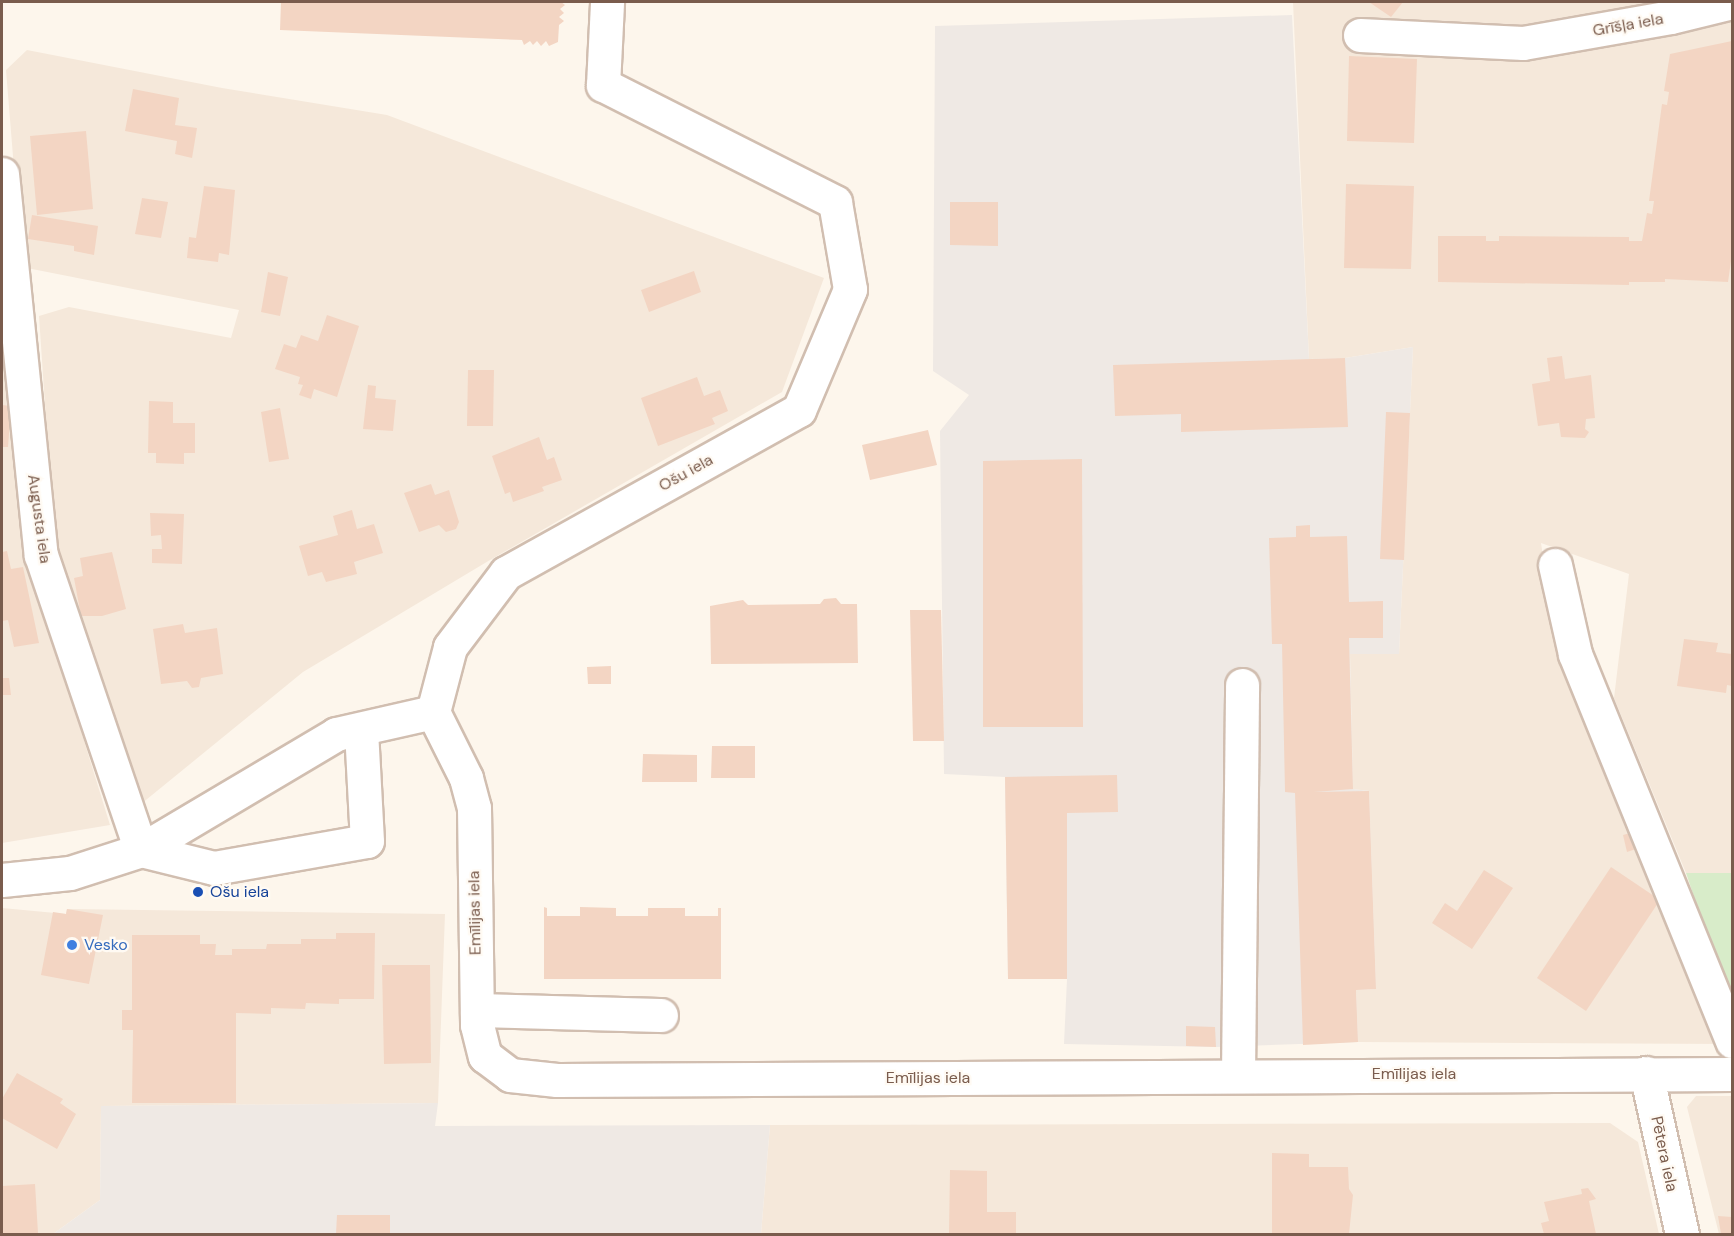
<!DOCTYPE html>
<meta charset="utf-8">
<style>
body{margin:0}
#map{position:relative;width:1734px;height:1236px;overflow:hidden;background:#fdf6ec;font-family:"DM Sans",sans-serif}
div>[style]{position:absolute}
.residential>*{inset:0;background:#f5e8da}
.industrial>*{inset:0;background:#efe9e4}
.green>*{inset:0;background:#d8ecc9}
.building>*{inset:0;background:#f3d5c3}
.roads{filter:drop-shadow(2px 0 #d1beb0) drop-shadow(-2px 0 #d1beb0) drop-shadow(0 2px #d1beb0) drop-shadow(0 -2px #d1beb0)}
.minor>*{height:33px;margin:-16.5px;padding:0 16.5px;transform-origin:16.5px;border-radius:16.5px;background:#fff}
.dots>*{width:16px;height:16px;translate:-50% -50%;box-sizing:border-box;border:3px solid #fffaf3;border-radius:50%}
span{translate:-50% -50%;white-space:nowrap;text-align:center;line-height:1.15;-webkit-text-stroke:4.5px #fffaf3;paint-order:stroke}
.street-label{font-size:16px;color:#7a5c4d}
.transit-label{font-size:16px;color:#164399}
.left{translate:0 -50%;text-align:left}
.shop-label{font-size:16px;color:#366cbe}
.frame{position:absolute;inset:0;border:3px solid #7a5c4d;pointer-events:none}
</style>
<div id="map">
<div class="residential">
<i style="clip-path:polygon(1293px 2px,1732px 2px,1732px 873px,1686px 873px,1614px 698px,1629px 574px,1541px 543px,1556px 640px,1730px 1044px,1358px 1042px,1356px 990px,1376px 989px,1369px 791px,1353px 789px,1350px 654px,1399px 654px,1413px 347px,1345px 358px,1309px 359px)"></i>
<i style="clip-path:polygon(27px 50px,222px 88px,387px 115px,824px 278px,782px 392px,490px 560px,303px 672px,141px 804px,56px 567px,39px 316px,69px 307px,231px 338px,239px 310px,22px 267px,6px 70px)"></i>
<i style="clip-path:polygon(2px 327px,21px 536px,110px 825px,2px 843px)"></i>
<i style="clip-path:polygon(2px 908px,66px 914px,67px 909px,445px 914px,438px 1103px,101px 1106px,100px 1200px,53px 1234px,2px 1234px)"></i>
<i style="clip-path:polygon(1696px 1096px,1732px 1096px,1732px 1234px,1719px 1234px,1687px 1107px)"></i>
<i style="clip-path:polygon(1610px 1123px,1638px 1142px,1659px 1234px,761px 1234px,770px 1125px)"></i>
</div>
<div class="industrial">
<i style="clip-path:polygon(1292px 15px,1309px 359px,1345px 358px,1413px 347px,1399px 654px,1350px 654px,1353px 789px,1369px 791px,1376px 989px,1356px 990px,1358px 1042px,1216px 1047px,1064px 1044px,1067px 979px,1008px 979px,1005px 777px,944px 774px,940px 431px,969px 395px,933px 371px,935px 26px)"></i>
<i style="clip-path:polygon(438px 1103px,435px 1126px,770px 1125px,761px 1234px,53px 1234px,100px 1200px,101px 1106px)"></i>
</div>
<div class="green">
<i style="clip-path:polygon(1686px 873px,1732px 873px,1732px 1009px)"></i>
</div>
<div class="building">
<i style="clip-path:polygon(281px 2px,561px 2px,565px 5px,560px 9px,564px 13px,559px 17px,564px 21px,559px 25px,558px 42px,549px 46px,546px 41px,541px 46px,537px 41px,533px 45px,530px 41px,524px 45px,522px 40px,280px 30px)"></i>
<i style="clip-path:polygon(1369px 2px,1403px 2px,1391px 17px)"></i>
<i style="clip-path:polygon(1732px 41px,1732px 254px,1728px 282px,1665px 279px,1665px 282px,1629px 282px,1629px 285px,1438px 282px,1438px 236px,1486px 236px,1486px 241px,1499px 241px,1499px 236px,1629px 237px,1629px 241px,1642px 241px,1647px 213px,1652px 214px,1654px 201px,1649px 201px,1662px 104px,1667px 105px,1669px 92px,1664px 91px,1670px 54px)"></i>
<i style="clip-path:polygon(1349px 56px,1417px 59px,1414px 143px,1347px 141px)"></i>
<i style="clip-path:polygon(133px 89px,179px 98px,175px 125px,197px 128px,192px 158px,175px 154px,177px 141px,125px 131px)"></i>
<i style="clip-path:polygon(86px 131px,93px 209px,37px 215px,30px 136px)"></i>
<i style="clip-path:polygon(1346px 184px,1414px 186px,1411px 269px,1344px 268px)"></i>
<i style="clip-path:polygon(204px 186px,235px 190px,229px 255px,219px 253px,218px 262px,187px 258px,189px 237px,196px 238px)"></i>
<i style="clip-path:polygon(142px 198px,168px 202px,161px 238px,135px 234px)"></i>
<i style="clip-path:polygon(950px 202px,998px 202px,998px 246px,950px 245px)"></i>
<i style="clip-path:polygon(32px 215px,98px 226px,94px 255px,74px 251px,74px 246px,28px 239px)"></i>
<i style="clip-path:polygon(694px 271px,701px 292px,649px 312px,641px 290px)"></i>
<i style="clip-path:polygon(268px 272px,288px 277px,280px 316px,261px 312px)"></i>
<i style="clip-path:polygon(327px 315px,359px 326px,337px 397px,314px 389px,311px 399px,299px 395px,303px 385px,298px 384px,300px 377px,275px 369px,284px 344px,296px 348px,301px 335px,318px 341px)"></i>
<i style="clip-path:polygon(1562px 356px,1565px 379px,1591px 375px,1595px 418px,1586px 419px,1585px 429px,1589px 432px,1585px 438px,1561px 437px,1559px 423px,1538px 426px,1532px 384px,1550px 381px,1547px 358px)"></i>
<i style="clip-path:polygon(1345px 358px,1348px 427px,1181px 432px,1181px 414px,1115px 416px,1113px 365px)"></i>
<i style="clip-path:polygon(468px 370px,494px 370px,493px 426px,467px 426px)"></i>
<i style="clip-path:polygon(697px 377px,704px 396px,720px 390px,728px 411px,712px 418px,715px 424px,658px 446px,641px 398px)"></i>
<i style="clip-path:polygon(368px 385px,376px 386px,375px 398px,396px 400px,393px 431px,363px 429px)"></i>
<i style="clip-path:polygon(149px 401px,173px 402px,173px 423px,195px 423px,195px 453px,184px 453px,184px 464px,156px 463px,156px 453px,148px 453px)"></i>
<i style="clip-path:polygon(2px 405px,11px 406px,8px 447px,2px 447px)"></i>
<i style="clip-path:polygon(280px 408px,289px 459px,269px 462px,261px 412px)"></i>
<i style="clip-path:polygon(1386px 412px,1410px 413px,1404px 560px,1380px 559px)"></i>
<i style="clip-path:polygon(928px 430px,937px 465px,870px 480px,862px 445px)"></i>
<i style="clip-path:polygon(539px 437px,547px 460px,554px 457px,562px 480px,542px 487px,544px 491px,513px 502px,510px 492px,505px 494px,492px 456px)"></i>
<i style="clip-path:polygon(1082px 459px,1083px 727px,983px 727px,983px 461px)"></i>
<i style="clip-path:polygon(431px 484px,435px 495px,449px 490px,459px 522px,456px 529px,446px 532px,439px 525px,419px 532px,404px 493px)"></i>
<i style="clip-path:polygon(352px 510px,357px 529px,374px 524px,383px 553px,354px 562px,357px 574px,326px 582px,322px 572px,308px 576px,299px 546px,338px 535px,333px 516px)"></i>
<i style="clip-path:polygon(150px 513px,184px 514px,182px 564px,152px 563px,152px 549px,162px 549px,161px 535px,151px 536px)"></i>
<i style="clip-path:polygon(1310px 525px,1310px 537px,1347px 536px,1349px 602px,1383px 601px,1383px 638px,1349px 638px,1353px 789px,1314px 792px,1369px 791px,1376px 989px,1356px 990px,1358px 1042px,1303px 1045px,1295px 793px,1285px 792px,1282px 644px,1272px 644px,1269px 538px,1296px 537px,1296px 526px)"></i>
<i style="clip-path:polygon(7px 551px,11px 569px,23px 567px,39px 643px,14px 647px,8px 620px,2px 621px,2px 552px)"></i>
<i style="clip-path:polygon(112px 552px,126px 609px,102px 616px,81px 616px,74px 578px,83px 576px,80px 558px)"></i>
<i style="clip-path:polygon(836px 598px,841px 604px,857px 604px,858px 663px,711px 664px,710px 606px,743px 600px,748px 605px,820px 604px,824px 599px)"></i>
<i style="clip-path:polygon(910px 610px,941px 610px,944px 741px,913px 741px)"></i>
<i style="clip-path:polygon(183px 624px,185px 633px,217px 628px,223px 674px,201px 678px,199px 687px,192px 688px,187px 681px,161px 684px,153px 629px)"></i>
<i style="clip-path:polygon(1684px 639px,1718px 643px,1716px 652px,1732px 654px,1732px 686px,1727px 685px,1726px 693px,1677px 686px)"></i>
<i style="clip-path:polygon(611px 666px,611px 684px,588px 684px,587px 667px)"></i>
<i style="clip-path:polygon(2px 678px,9px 678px,11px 695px,2px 695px)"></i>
<i style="clip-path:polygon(712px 746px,755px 746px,755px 778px,711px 778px)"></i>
<i style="clip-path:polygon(643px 754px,697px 755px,697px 782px,642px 782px)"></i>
<i style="clip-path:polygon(1117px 775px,1118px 812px,1067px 813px,1067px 979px,1008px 979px,1005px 777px)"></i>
<i style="clip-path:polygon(1634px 832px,1639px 848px,1627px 852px,1623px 835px)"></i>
<i style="clip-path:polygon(1611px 867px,1660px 900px,1586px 1011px,1537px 978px)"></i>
<i style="clip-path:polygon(1484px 870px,1513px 888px,1472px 949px,1432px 923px,1445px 903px,1457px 911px)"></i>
<i style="clip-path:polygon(544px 907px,547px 908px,547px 916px,580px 916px,580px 907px,616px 908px,616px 916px,648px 916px,648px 908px,685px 908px,685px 916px,718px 916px,718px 908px,721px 908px,721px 979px,544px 979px)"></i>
<i style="clip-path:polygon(67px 909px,103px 915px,89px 984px,41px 975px,53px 912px,66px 914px)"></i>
<i style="clip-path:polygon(336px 933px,375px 933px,374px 999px,339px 999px,339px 1004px,306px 1003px,305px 1009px,271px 1008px,271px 1014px,236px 1013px,236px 1103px,132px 1103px,133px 1030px,122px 1030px,122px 1010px,132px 1010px,132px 935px,200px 935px,200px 944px,216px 944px,215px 955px,232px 955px,232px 949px,266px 949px,267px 944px,301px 944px,301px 939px,336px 939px)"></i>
<i style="clip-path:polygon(382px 965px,430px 965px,431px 1063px,384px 1064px)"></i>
<i style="clip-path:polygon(1186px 1026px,1215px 1027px,1216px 1047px,1186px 1046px)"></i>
<i style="clip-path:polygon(17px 1073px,63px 1099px,60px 1103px,76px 1114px,57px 1149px,2px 1118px,2px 1099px)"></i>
<i style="clip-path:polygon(1272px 1153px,1309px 1154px,1309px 1167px,1348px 1167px,1349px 1189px,1353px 1195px,1349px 1234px,1272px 1234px)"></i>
<i style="clip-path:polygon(950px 1170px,987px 1171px,987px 1212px,1016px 1212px,1016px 1234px,949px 1234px)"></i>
<i style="clip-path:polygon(35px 1184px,38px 1233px,2px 1234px,2px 1186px)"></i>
<i style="clip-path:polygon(1588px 1188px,1596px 1199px,1589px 1201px,1596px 1234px,1544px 1234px,1541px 1223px,1549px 1221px,1544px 1202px,1582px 1194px,1581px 1189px)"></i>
<i style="clip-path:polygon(337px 1215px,390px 1215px,390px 1234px,336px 1234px)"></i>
<i style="clip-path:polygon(1718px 1216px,1732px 1217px,1732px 1234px,1721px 1234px)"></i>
</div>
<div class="roads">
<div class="minor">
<i style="left:1360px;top:35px;width:163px;rotate:2.8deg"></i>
<i style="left:1523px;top:43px;width:150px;rotate:-10deg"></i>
<i style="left:1671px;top:17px;width:63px;rotate:-13.8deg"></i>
<i style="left:2px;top:174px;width:383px;rotate:84.2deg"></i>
<i style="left:41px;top:555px;width:311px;rotate:71.3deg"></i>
<i style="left:1555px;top:565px;width:91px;rotate:77.3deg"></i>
<i style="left:1575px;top:654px;width:418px;rotate:67.9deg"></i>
<i style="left:433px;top:712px;width:74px;rotate:63.4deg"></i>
<i style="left:466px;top:778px;width:31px;rotate:75deg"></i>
<i style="left:474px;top:808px;width:217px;rotate:89.2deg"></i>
<i style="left:477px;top:1025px;width:32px;rotate:76deg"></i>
<i style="left:485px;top:1056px;width:31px;rotate:37deg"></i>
<i style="left:510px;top:1075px;width:47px;rotate:6.1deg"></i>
<i style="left:557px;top:1080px;width:1175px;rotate:-0.29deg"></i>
<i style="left:433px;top:712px;width:67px;rotate:-75.3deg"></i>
<i style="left:450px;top:647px;width:93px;rotate:-52.9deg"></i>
<i style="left:506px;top:573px;width:335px;rotate:-29.1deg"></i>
<i style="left:799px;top:410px;width:131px;rotate:-67.1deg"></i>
<i style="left:850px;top:289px;width:88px;rotate:-99.8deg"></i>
<i style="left:835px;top:202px;width:260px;rotate:-153.2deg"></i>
<i style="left:603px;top:85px;width:83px;rotate:-87.2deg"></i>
<i style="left:141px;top:850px;width:75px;rotate:13.9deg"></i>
<i style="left:214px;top:868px;width:155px;rotate:-10deg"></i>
<i style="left:367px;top:841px;width:112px;rotate:-93.1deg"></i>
<i style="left:2px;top:880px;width:68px;rotate:-5.9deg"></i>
<i style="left:70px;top:873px;width:75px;rotate:-17.9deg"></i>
<i style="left:141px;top:850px;width:227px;rotate:-30.7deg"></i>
<i style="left:336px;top:734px;width:99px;rotate:-12.8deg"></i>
<i style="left:477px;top:1010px;width:184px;rotate:1.6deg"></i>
<i style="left:1646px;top:1073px;width:165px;rotate:77.4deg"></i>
<i style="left:1238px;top:1076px;width:391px;rotate:-89.4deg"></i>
</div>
</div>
<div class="dots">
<i style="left:198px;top:892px;background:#1a4fb4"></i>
<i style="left:72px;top:945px;background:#3f7fe0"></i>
</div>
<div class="street-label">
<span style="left:1628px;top:25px;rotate:-10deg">Grīšļa iela</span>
<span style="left:686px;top:473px;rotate:-29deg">Ošu iela</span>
<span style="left:39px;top:519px;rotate:82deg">Augusta iela</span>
<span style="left:475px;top:913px;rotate:-91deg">Emīlijas iela</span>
<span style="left:1414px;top:1074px">Emīlijas iela</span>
<span style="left:928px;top:1078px">Emīlijas iela</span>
<span style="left:1664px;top:1154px;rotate:78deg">Pētera iela</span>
</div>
<div class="transit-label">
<span class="left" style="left:210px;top:892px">Ošu iela</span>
</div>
<div class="shop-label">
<span class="left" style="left:84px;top:945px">Vesko</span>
</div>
<div class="frame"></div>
</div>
